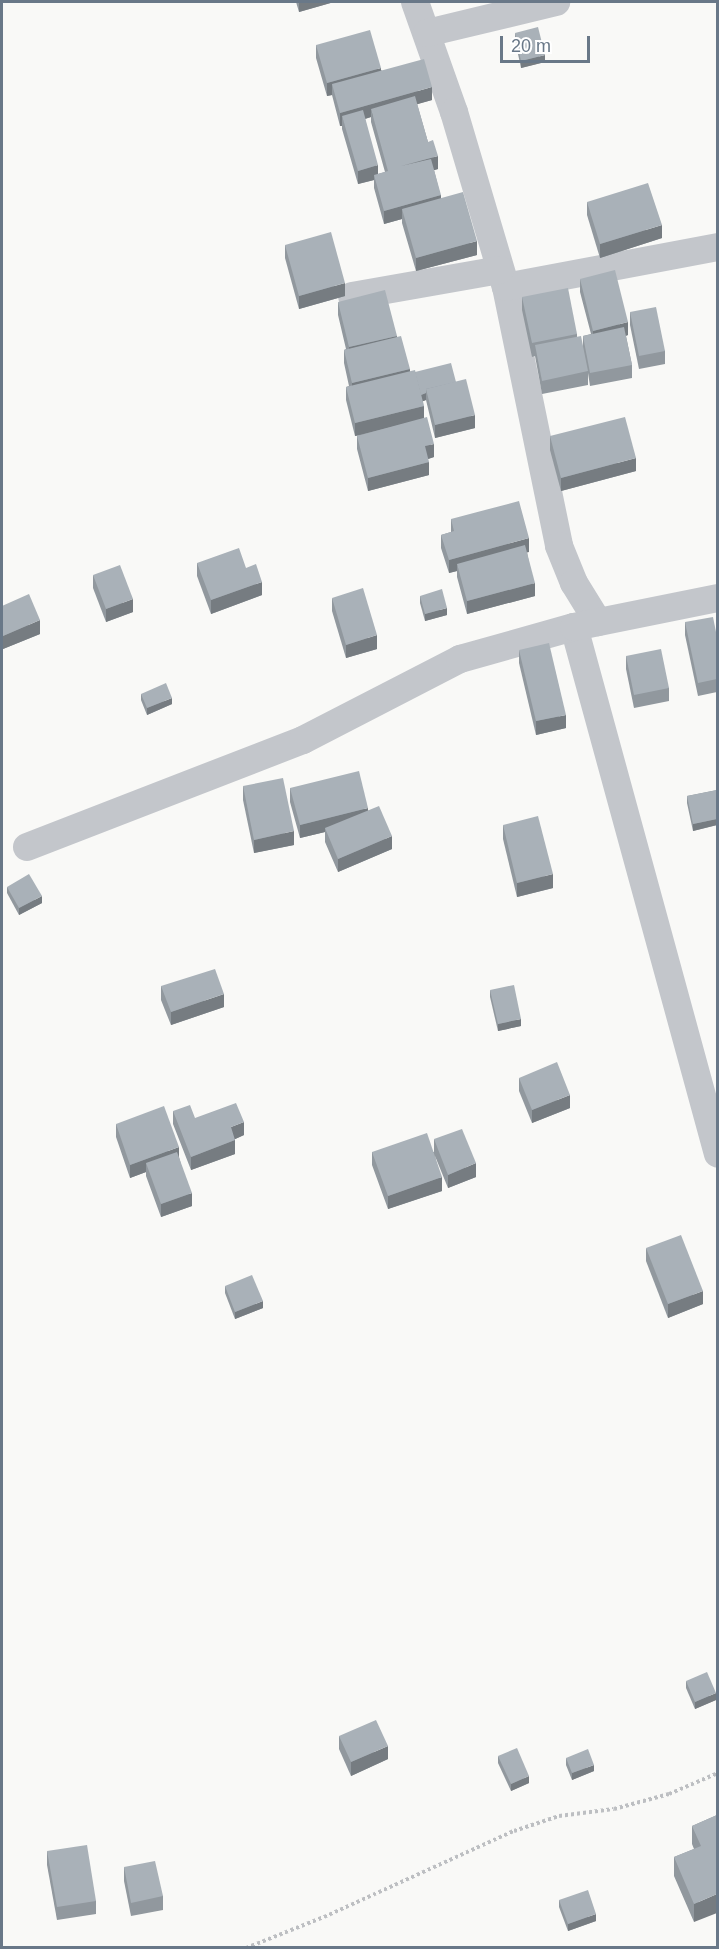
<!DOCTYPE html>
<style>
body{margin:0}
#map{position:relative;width:719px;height:1949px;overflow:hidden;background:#f9f9f7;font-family:Helvetica,sans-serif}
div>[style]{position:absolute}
.path>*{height:4px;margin-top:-2px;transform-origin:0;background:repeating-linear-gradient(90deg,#bdbfc2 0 3px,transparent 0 6px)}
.minor>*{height:28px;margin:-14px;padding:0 14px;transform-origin:14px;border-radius:14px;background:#c3c6cb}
.wall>*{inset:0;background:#91989e}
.shaded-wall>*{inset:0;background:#767c81}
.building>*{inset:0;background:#a9b1b8}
span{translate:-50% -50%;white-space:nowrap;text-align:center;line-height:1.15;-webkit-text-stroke:6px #fff;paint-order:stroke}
.frame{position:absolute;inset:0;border:3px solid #697888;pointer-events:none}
.scale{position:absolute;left:500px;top:36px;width:90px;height:27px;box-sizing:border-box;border:3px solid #697888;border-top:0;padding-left:8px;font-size:18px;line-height:21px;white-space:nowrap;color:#697888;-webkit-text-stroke:4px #fff;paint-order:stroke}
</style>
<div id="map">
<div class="path">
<i style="left:246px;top:1948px;width:84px;rotate:-21.7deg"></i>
<i style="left:324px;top:1917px;width:209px;rotate:-24.4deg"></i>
<i style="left:514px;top:1831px;width:47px;rotate:-18.4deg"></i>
<i style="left:559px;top:1816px;width:55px;rotate:-7.3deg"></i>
<i style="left:614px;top:1809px;width:57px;rotate:-15.3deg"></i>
<i style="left:669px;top:1794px;width:53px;rotate:-23.2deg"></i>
</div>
<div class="minor">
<i style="left:415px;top:2px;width:117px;rotate:70.5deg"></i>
<i style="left:454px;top:112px;width:183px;rotate:73.5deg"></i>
<i style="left:506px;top:287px;width:264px;rotate:78.4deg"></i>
<i style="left:559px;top:546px;width:40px;rotate:68deg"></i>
<i style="left:574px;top:583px;width:46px;rotate:58.4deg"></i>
<i style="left:427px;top:33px;width:133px;rotate:-13.5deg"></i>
<i style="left:506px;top:287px;width:216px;rotate:-10.7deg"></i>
<i style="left:352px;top:296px;width:150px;rotate:-10deg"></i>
<i style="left:574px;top:627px;width:546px;rotate:74.72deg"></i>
<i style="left:27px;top:847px;width:296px;rotate:-21.2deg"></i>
<i style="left:303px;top:740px;width:177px;rotate:-27.3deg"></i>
<i style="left:460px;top:659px;width:118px;rotate:-15.7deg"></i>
<i style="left:574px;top:627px;width:147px;rotate:-11.4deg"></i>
</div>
<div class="wall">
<i style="clip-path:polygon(296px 2px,334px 2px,299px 12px)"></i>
<i style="clip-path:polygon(515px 33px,545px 62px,521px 68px,515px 40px)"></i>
<i style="clip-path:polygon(evenodd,316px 45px,381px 70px,432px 100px,417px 104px,428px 142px,438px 169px,434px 170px,441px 198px,477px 255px,416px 271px,402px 223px,402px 219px,384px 224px,374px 188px,374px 180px,358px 184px,342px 129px,342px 126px,340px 126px,332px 95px,327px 96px,316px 58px,316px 45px,371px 117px,371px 122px,385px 172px,378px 174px,365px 119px,371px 117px)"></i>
<i style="clip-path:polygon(587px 202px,662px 238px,600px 258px,587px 215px)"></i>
<i style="clip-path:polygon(285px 245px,345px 296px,299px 309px,285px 258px)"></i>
<i style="clip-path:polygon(580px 279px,628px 335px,626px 336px,632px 365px,632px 378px,590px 386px,588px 373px,588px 385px,542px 394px,535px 356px,532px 357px,522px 310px,522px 297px,577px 334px,577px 337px,583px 347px,583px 336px,591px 334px,580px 292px)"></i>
<i style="clip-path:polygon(338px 302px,397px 337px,410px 372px,415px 372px,456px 382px,475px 428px,435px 438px,426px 400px,423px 401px,424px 418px,434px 457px,428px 459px,429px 475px,368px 491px,357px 449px,357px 436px,362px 435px,355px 436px,346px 400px,346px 387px,349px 386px,344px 363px,344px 350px,346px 349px,338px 315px)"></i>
<i style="clip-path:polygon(630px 312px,665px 351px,665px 364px,639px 369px,630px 325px)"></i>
<i style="clip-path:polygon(550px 436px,636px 471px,561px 491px,550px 450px)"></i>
<i style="clip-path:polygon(451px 519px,529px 552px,527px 552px,535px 596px,467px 614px,457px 577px,457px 571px,449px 573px,441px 548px,441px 535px,451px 532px)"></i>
<i style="clip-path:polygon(197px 563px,246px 568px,262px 595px,211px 614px,197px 576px)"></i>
<i style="clip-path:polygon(93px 575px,133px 612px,106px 622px,93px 588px)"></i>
<i style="clip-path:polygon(420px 596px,447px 615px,425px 621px,420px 603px)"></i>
<i style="clip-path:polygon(332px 598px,377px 649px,346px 658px,332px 611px)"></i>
<i style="clip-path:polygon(2px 606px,40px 634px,3px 649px,2px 646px)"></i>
<i style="clip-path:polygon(685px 622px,717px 637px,717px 692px,698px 696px,685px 635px)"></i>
<i style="clip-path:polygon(519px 650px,566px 728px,536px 735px,519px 663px)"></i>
<i style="clip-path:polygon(626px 656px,669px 688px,669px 701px,634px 708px,626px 669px)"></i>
<i style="clip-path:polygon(141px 694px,172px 704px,147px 715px,141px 700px)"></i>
<i style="clip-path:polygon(243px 786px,294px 845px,254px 853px,243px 800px)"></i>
<i style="clip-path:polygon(290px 788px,368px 810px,392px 849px,338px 872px,325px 842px,325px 832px,300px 838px,290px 802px)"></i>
<i style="clip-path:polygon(717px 790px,717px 825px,693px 831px,687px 803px,687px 796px)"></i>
<i style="clip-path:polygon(503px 825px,553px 888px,517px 897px,503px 839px)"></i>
<i style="clip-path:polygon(7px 887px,42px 903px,19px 915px,7px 893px)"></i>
<i style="clip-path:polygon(161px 986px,224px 1007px,171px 1025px,161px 1000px)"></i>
<i style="clip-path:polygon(490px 990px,521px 1026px,498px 1031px,490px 997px)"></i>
<i style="clip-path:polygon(519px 1078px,570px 1108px,532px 1123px,519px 1091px)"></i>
<i style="clip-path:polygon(173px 1111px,244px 1135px,235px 1139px,235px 1154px,191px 1170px,173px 1124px)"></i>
<i style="clip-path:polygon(116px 1124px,179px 1157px,192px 1206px,161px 1217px,146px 1176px,146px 1172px,130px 1178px,116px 1137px)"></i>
<i style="clip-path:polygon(434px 1139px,476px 1177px,448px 1188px,435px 1156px,442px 1191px,388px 1209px,372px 1165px,372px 1152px,434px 1152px)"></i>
<i style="clip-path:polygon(646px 1248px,703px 1304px,668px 1318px,646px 1261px)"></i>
<i style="clip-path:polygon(225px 1286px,263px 1308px,235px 1319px,225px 1293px)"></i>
<i style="clip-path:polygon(686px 1681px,716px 1700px,695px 1709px,686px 1688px)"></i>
<i style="clip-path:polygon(339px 1736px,388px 1759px,351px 1776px,339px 1749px)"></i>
<i style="clip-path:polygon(498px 1756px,529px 1783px,511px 1791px,498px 1763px)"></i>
<i style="clip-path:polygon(566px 1758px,594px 1771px,572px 1780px,566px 1765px)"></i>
<i style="clip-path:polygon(717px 1815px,694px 1922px,674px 1876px,674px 1857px,694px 1849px,692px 1844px,692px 1826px)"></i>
<i style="clip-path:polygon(47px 1851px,96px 1901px,96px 1914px,57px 1920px,47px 1865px)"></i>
<i style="clip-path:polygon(124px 1867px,163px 1896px,163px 1910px,131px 1916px,124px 1881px)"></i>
<i style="clip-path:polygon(559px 1900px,596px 1921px,568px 1931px,559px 1907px)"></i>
</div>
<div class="shaded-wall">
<i style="clip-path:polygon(299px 2px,334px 2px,299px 12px)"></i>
<i style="clip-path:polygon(545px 55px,545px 62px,521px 68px,521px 61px)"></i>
<i style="clip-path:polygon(381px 68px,381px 81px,332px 84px,332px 95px,327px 96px,327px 83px)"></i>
<i style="clip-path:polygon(432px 87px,432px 100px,373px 117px,371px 109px,371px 117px,345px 125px,342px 116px,342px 126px,340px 126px,340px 113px)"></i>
<i style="clip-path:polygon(438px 156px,438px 169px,401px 180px,401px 166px)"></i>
<i style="clip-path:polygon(378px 165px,378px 178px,374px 175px,374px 180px,358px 184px,358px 171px)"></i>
<i style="clip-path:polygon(441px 195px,441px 208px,402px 209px,402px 219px,384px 224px,384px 211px)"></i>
<i style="clip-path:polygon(662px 225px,662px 238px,600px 258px,600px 244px)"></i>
<i style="clip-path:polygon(477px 241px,477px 255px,416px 271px,416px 258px)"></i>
<i style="clip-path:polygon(345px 283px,345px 296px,299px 309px,299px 296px)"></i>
<i style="clip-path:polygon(628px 322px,628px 335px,593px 344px,593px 331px)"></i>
<i style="clip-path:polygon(397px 336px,397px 349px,349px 360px,349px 347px)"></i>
<i style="clip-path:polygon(410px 369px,410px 383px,352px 397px,352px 383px)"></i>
<i style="clip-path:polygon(426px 393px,426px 400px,421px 402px,421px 395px)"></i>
<i style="clip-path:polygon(424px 406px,424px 419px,355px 436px,355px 423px)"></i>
<i style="clip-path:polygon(475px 415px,475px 428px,435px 438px,435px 425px)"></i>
<i style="clip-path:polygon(434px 444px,434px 457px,425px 460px,425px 446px)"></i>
<i style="clip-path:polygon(636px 458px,636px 471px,561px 491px,561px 478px)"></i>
<i style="clip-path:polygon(429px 462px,429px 475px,368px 491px,368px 478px)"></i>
<i style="clip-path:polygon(529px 538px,529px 552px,459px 570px,457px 564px,457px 571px,449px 573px,449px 560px)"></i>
<i style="clip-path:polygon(262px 582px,262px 595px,211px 614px,211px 600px)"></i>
<i style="clip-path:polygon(535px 583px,535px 596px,467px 614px,467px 601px)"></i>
<i style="clip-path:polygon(133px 599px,133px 612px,106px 622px,106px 609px)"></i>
<i style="clip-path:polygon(447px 608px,447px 615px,425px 621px,425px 614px)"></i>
<i style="clip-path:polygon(40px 620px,40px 634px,3px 649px,3px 636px)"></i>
<i style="clip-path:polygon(377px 635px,377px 649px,346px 658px,346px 645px)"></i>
<i style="clip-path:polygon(172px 698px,172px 704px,147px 715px,147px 708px)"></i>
<i style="clip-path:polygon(566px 715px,566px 728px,536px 735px,536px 721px)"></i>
<i style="clip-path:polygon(368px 808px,368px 821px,325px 828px,325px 832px,300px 838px,300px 825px)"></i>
<i style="clip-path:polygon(717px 819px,717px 825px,693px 831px,693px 824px)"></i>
<i style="clip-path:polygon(294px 831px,294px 845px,254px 853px,254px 840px)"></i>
<i style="clip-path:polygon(392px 836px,392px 849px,338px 872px,338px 859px)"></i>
<i style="clip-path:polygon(553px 874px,553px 888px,517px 897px,517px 883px)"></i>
<i style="clip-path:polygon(42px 896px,42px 903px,19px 915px,19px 908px)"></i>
<i style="clip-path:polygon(224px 994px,224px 1007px,171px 1025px,171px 1012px)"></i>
<i style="clip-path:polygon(521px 1019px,521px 1026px,498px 1031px,498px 1024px)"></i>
<i style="clip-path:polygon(570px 1095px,570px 1108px,532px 1123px,532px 1110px)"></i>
<i style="clip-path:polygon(244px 1122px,244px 1135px,231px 1141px,231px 1127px)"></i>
<i style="clip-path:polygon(235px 1140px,235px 1154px,191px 1170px,191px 1157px)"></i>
<i style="clip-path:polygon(179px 1147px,179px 1161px,146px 1163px,146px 1172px,130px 1178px,130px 1165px)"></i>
<i style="clip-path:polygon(476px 1163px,476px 1177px,448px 1188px,448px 1175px)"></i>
<i style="clip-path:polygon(442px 1177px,442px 1191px,388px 1209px,388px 1196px)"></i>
<i style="clip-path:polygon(192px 1193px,192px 1206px,161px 1217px,161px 1204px)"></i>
<i style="clip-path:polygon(703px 1291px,703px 1304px,668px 1318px,668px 1304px)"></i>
<i style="clip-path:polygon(263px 1301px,263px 1308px,235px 1319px,235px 1312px)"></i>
<i style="clip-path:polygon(716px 1693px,716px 1700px,695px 1709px,695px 1702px)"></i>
<i style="clip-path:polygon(388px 1746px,388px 1759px,351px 1776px,351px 1762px)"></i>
<i style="clip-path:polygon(594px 1765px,594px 1771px,572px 1780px,572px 1773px)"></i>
<i style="clip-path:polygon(529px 1776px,529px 1783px,511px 1791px,511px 1784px)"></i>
<i style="clip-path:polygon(717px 1894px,717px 1913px,694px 1922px,694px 1904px)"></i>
<i style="clip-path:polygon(596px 1914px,596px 1921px,568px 1931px,568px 1924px)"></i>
</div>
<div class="building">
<i style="clip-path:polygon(538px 27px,545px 55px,521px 61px,515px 33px)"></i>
<i style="clip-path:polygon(370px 30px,381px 68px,327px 83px,316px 45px)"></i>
<i style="clip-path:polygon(424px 59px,432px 87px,340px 113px,332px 84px)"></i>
<i style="clip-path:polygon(415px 96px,428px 142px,433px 140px,438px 156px,401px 166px,431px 159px,441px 195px,384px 211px,374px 175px,388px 171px,371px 109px)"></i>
<i style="clip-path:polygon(363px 110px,378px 165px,358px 171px,342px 116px)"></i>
<i style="clip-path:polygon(648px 183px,662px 225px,600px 244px,587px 202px)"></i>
<i style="clip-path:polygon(463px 192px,477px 241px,416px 258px,402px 209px)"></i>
<i style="clip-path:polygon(331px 232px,345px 283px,299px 296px,285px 245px)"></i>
<i style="clip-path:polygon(615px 270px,628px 322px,593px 331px,580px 279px)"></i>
<i style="clip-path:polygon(568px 288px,577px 334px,532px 343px,522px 297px)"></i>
<i style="clip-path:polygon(385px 290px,397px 336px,349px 347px,338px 302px)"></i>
<i style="clip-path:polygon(656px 307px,665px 351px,639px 356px,630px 312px)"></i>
<i style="clip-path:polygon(624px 327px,632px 365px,590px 373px,583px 336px)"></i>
<i style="clip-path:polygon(401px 336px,410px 369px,352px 383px,344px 350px)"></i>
<i style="clip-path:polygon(581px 336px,588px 371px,542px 381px,535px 345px)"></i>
<i style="clip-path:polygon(451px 363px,456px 382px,426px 389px,426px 393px,421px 395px,415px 372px)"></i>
<i style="clip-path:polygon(415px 370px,424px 406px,355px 423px,346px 387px)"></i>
<i style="clip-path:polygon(466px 379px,475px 415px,435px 425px,426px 389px)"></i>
<i style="clip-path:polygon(427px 417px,434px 444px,425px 446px,429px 462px,368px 478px,357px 436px)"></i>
<i style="clip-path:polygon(625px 417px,636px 458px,561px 478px,550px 436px)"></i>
<i style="clip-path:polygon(519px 501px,529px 538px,449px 560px,441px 535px,454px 531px,451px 519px)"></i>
<i style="clip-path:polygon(525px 545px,535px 583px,467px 601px,457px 564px)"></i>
<i style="clip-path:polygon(239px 548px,246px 568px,256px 564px,262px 582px,211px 600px,197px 563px)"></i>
<i style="clip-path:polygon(120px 565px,133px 599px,106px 609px,93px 575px)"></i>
<i style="clip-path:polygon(363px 588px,377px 635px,346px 645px,332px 598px)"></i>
<i style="clip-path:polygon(442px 589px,447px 608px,425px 614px,420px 596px)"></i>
<i style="clip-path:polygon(29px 594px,40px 620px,3px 636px,2px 633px,2px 606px)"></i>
<i style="clip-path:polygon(713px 617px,717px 637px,717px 679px,698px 683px,685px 622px)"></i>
<i style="clip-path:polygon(549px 643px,566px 715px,536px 721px,519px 650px)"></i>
<i style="clip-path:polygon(661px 649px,669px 688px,634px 695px,626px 656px)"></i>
<i style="clip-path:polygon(166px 683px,172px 698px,147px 708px,141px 694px)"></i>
<i style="clip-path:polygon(359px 771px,368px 808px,300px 825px,290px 788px)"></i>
<i style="clip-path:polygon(283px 778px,294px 831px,254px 840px,243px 786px)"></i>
<i style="clip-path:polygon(717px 790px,717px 819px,693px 824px,687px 796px)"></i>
<i style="clip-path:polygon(379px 806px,392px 836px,338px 859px,325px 828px)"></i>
<i style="clip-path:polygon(538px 816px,553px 874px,517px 883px,503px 825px)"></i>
<i style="clip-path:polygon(29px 874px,42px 896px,19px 908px,7px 887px)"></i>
<i style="clip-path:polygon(215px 969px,224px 994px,171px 1012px,161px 986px)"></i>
<i style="clip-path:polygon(514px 985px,521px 1019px,498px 1024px,490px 990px)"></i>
<i style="clip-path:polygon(557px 1062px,570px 1095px,532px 1110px,519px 1078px)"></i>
<i style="clip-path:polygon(236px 1103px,244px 1122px,231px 1127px,235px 1140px,191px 1157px,173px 1111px,190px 1105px,195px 1118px)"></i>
<i style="clip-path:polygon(164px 1106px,179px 1147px,130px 1165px,116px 1124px)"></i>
<i style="clip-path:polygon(462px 1129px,476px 1163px,448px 1175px,434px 1139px)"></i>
<i style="clip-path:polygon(427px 1133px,442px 1177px,388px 1196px,372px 1152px)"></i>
<i style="clip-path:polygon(177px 1152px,192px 1193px,161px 1204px,146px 1163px)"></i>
<i style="clip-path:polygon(681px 1235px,703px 1291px,668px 1304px,646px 1248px)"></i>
<i style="clip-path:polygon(252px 1275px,263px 1301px,235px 1312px,225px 1286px)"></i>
<i style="clip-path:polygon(707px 1672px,716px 1693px,695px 1702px,686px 1681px)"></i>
<i style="clip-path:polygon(376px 1720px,388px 1746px,351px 1762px,339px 1736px)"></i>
<i style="clip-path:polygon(517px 1748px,529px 1776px,511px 1784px,498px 1756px)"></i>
<i style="clip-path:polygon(588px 1749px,594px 1765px,572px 1773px,566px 1758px)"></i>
<i style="clip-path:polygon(717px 1815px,717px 1894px,694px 1904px,674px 1857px,701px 1846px,692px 1826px)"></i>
<i style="clip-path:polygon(87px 1845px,96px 1901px,57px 1907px,47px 1851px)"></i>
<i style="clip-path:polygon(155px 1861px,163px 1896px,131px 1903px,124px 1867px)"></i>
<i style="clip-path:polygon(588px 1890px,596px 1914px,568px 1924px,559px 1900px)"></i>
</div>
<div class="frame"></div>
<div class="scale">20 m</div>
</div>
